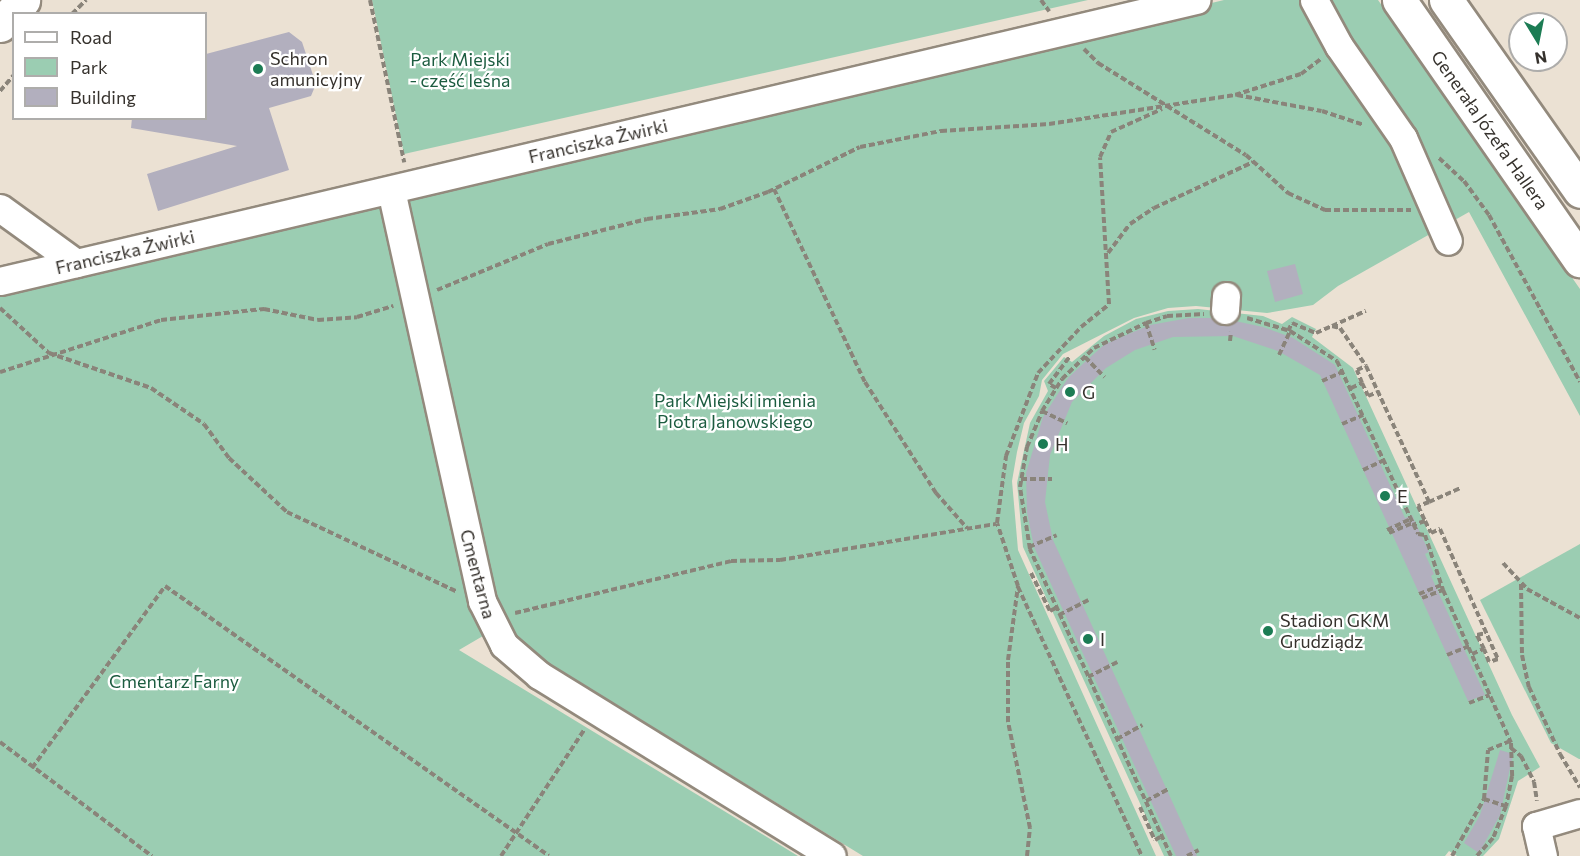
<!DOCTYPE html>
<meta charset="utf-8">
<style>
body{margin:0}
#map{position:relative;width:1580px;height:856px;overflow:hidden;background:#ebe1d3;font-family:Commissioner,sans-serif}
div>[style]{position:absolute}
.green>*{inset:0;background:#9bcdb2}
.building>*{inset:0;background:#b2afbe}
.path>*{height:4px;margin-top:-2px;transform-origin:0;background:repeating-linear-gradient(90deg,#8a847a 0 6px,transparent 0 9px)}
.roads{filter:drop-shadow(2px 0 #938a7d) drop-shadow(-2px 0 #938a7d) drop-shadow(0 2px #938a7d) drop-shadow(0 -2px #938a7d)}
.minor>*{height:27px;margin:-13.5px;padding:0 13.5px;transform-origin:13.5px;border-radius:13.5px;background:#fff}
.major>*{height:33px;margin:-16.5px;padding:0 16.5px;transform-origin:16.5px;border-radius:16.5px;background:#fff}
.dots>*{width:16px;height:16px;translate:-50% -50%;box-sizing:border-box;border:3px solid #fff;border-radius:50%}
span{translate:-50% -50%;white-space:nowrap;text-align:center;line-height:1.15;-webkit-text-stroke:4.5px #fff;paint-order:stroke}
.poi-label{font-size:18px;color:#35312c}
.left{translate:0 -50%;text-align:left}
.park-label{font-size:18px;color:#1c5c40}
.street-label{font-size:18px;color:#35312c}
.legend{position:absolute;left:12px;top:12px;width:195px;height:108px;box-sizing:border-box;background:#fff;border:2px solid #aeadab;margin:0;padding:8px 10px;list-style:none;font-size:18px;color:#35312c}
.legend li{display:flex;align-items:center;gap:12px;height:30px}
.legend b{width:30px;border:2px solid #aeadab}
.north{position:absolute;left:1508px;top:12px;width:60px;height:60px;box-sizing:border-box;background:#fff;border:2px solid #aeadab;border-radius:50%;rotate:170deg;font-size:16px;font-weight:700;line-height:24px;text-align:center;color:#35312c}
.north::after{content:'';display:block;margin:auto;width:21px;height:27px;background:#1c7c54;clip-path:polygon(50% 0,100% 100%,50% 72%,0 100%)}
</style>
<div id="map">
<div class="green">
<i style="clip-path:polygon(372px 0,1088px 0,404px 154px)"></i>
<i style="clip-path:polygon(1224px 0,1378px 0,1580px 289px,1580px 416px,1469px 212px,1338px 286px,1313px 305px,1267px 313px,1196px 306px,1168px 308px,1134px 318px,1063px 354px,1042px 380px,1039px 396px,1024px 423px,1017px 452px,1012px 481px,1018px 550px,1156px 856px,863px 856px,548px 663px,500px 626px,459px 650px,798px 856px,0 856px,0 294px)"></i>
<i style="clip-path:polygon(1198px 309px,1263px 316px,1282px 324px,1292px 317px,1316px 329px,1312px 337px,1353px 368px,1512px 715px,1540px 767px,1518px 781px,1499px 839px,1483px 856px,1457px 856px,1449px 851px,1445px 856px,1164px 856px,1023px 547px,1017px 483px,1030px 423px,1048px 391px,1044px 381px,1064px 357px,1072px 362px,1104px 336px,1136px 319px,1168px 311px)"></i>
<i style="clip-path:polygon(1580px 544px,1580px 759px,1579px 759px,1551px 743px,1480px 600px)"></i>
</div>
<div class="building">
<i style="clip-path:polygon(289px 32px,302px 42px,316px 84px,311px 96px,269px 108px,289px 170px,158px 211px,147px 174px,237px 146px,131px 128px,132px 118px,206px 118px,206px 54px)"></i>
<i style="clip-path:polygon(1295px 264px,1303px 294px,1275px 302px,1267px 271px)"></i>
<i style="clip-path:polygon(1189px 318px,1211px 318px,1223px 326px,1235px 321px,1263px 327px,1293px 338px,1335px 365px,1405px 518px,1412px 515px,1429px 552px,1425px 554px,1434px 574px,1431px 576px,1485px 695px,1468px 701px,1320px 375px,1278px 351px,1233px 336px,1173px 337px,1135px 350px,1106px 368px,1072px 402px,1050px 455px,1045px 502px,1053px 540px,1197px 856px,1176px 856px,1034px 547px,1027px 512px,1026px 473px,1043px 417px,1068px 378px,1086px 361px,1105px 344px,1150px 325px)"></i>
<i style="clip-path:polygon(1500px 750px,1513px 754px,1500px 815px,1479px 853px,1464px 843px,1480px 815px)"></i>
</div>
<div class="path">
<i style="left:370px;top:0;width:166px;rotate:78.1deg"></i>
<i style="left:1041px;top:0;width:14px;rotate:54deg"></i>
<i style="left:72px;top:14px;width:20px;rotate:-45deg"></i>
<i style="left:1084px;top:49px;width:20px;rotate:45deg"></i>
<i style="left:1098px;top:63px;width:174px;rotate:31.9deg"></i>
<i style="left:1246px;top:155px;width:57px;rotate:42.1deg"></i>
<i style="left:1288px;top:193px;width:41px;rotate:24.7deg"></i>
<i style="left:1325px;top:210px;width:86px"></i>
<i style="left:0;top:91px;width:21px;rotate:-49deg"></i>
<i style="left:1237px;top:95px;width:86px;rotate:10.7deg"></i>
<i style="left:1322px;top:111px;width:44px;rotate:18.4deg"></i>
<i style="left:1439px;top:158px;width:34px;rotate:43deg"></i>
<i style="left:1464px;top:181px;width:42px;rotate:53.7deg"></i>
<i style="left:1489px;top:215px;width:190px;rotate:61.4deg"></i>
<i style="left:774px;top:189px;width:213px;rotate:64.8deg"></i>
<i style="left:865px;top:382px;width:132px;rotate:57.4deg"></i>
<i style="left:936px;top:493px;width:47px;rotate:48.5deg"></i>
<i style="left:1108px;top:253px;width:36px;rotate:-53deg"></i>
<i style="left:1130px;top:224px;width:29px;rotate:-34deg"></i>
<i style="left:1154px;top:208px;width:109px;rotate:-24.9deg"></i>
<i style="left:437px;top:290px;width:120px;rotate:-22.5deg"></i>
<i style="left:548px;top:244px;width:102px;rotate:-14.2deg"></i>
<i style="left:647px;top:219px;width:74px;rotate:-7.8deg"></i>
<i style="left:720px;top:209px;width:51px;rotate:-19.5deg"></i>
<i style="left:768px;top:192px;width:102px;rotate:-26.1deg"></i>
<i style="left:860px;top:147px;width:83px;rotate:-11.2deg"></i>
<i style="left:941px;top:131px;width:108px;rotate:-3.7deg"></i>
<i style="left:1049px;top:124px;width:188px;rotate:-8.9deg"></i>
<i style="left:1235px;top:95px;width:69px;rotate:-17.7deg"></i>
<i style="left:1301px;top:74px;width:25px;rotate:-37deg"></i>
<i style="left:0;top:308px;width:67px;rotate:42.6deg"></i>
<i style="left:49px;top:353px;width:108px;rotate:18.9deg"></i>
<i style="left:151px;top:388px;width:64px;rotate:34.2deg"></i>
<i style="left:204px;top:424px;width:42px;rotate:53.7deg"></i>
<i style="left:229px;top:458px;width:79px;rotate:43deg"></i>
<i style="left:287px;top:512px;width:187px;rotate:25.1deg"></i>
<i style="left:1247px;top:318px;width:45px;rotate:16.8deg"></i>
<i style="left:1290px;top:331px;width:56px;rotate:32.6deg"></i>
<i style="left:1337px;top:361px;width:191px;rotate:64.9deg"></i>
<i style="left:1418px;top:534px;width:7px;rotate:8deg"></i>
<i style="left:1425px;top:535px;width:58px;rotate:71.9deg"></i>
<i style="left:1443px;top:590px;width:167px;rotate:66deg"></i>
<i style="left:1511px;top:743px;width:33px;rotate:88deg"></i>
<i style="left:1512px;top:776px;width:31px;rotate:101deg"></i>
<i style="left:1506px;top:806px;width:35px;rotate:112deg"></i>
<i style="left:1493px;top:838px;width:24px;rotate:132deg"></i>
<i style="left:1146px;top:323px;width:28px;rotate:72deg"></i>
<i style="left:1332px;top:326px;width:37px;rotate:-24deg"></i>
<i style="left:1288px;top:331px;width:9px;rotate:-63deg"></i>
<i style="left:1292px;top:323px;width:26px;rotate:23deg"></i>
<i style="left:1316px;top:333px;width:17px;rotate:-24deg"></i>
<i style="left:1332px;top:326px;width:8px;rotate:14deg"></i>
<i style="left:1340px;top:328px;width:46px;rotate:55.6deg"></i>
<i style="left:1366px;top:366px;width:150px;rotate:65.1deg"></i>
<i style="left:1429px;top:502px;width:12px;rotate:160deg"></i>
<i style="left:1418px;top:506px;width:17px;rotate:65deg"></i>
<i style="left:1425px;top:521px;width:13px;rotate:162deg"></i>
<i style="left:1230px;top:341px;width:9px;rotate:-84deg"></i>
<i style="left:1279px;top:355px;width:26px;rotate:-65deg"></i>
<i style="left:1085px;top:357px;width:28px;rotate:46deg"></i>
<i style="left:0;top:372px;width:169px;rotate:-17.9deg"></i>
<i style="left:161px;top:320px;width:104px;rotate:-6.1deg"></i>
<i style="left:264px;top:309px;width:55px;rotate:11.5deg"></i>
<i style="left:318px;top:320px;width:39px;rotate:-4deg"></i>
<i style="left:357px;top:317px;width:38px;rotate:-17deg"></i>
<i style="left:1322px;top:381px;width:24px;rotate:-24deg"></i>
<i style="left:1362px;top:383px;width:14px;rotate:65deg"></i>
<i style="left:1368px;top:396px;width:11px;rotate:-22deg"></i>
<i style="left:1056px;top:388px;width:8px;rotate:-150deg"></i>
<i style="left:1049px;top:384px;width:34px;rotate:-53deg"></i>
<i style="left:1351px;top:388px;width:12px;rotate:-24deg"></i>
<i style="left:1362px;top:383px;width:14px;rotate:-111deg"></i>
<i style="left:1357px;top:370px;width:10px;rotate:-24deg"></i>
<i style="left:1042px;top:411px;width:28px;rotate:26deg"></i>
<i style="left:1342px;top:424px;width:23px;rotate:-23deg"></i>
<i style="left:1363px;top:470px;width:23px;rotate:-25deg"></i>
<i style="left:1021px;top:479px;width:31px"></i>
<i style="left:1429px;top:502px;width:35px;rotate:-24deg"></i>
<i style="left:1425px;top:521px;width:13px;rotate:63deg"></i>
<i style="left:1431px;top:533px;width:10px;rotate:-24deg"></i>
<i style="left:1440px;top:529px;width:142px;rotate:66deg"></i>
<i style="left:1498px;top:659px;width:9px;rotate:162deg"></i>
<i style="left:1489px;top:662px;width:14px;rotate:-111deg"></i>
<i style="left:1387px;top:530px;width:26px;rotate:-25deg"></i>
<i style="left:1389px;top:533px;width:25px;rotate:-23deg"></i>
<i style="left:1029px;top:547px;width:30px;rotate:-23deg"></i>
<i style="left:1503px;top:563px;width:35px;rotate:47deg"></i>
<i style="left:1527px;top:589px;width:60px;rotate:28.7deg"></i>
<i style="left:1031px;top:573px;width:42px;rotate:63.4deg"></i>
<i style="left:1050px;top:611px;width:7px;rotate:-27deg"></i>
<i style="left:1521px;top:584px;width:71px;rotate:89.2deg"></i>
<i style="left:1522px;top:655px;width:33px;rotate:78deg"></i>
<i style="left:1529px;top:687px;width:74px;rotate:65.2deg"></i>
<i style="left:1560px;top:754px;width:39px;rotate:59deg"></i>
<i style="left:1018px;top:587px;width:296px;rotate:65.3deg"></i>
<i style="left:1419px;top:594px;width:24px;rotate:-22deg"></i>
<i style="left:1422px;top:598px;width:22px;rotate:-21deg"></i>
<i style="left:515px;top:613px;width:222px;rotate:-13.5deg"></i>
<i style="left:731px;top:561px;width:49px;rotate:-1.2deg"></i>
<i style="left:780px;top:560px;width:219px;rotate:-9.5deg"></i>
<i style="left:1059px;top:615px;width:33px;rotate:-27deg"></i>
<i style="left:1472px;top:654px;width:13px;rotate:-23deg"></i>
<i style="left:1484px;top:649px;width:16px;rotate:-117deg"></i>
<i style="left:1477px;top:635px;width:9px;rotate:-13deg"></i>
<i style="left:1447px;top:655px;width:24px;rotate:-22deg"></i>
<i style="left:1088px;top:677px;width:33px;rotate:-27deg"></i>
<i style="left:1469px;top:703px;width:22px;rotate:-21deg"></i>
<i style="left:1117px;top:739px;width:29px;rotate:-29deg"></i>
<i style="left:0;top:742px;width:190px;rotate:36.9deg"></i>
<i style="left:1511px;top:748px;width:13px;rotate:39deg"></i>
<i style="left:1521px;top:756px;width:29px;rotate:63deg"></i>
<i style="left:1534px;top:782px;width:19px;rotate:81deg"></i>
<i style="left:32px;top:768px;width:225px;rotate:-53.8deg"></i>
<i style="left:165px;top:586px;width:469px;rotate:35.1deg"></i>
<i style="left:1484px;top:799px;width:23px;rotate:18deg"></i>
<i style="left:1146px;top:801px;width:26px;rotate:-28deg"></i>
<i style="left:1140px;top:807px;width:36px;rotate:66deg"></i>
<i style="left:1155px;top:840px;width:8px;rotate:-30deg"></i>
<i style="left:501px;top:856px;width:151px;rotate:-56.6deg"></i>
<i style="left:1027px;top:856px;width:28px;rotate:-84deg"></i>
<i style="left:1030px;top:828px;width:108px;rotate:-101.7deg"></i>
<i style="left:1008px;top:722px;width:62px;rotate:-90deg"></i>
<i style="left:1008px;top:660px;width:75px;rotate:-82.3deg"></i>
<i style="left:1018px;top:586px;width:66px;rotate:-108.4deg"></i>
<i style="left:997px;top:523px;width:68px;rotate:-82.3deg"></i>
<i style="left:1006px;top:456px;width:89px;rotate:-68.9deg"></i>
<i style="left:1038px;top:373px;width:63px;rotate:-46.9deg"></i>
<i style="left:1081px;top:327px;width:36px;rotate:-39deg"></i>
<i style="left:1109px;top:304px;width:147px;rotate:-93.5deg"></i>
<i style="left:1100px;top:157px;width:27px;rotate:-66deg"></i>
<i style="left:1111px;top:132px;width:56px;rotate:-24.3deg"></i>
<i style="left:1171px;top:856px;width:338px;rotate:-114.7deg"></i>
<i style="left:1030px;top:549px;width:63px;rotate:-99.2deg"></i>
<i style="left:1020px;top:487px;width:41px;rotate:-80.1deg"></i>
<i style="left:1027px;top:447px;width:39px;rotate:-67deg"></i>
<i style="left:1042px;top:411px;width:38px;rotate:-58deg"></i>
<i style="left:1062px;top:379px;width:45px;rotate:-44.1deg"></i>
<i style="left:1094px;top:348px;width:58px;rotate:-25.7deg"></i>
<i style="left:1146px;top:323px;width:22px;rotate:-18deg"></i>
<i style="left:1167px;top:316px;width:37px;rotate:-3deg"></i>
<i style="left:1187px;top:856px;width:13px;rotate:-27deg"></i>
<i style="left:1452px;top:856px;width:65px;rotate:-60.7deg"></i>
<i style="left:1484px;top:799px;width:49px;rotate:-85.3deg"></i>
<i style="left:1488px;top:750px;width:24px;rotate:-22deg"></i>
</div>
<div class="roads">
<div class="minor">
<i style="left:1314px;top:0;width:52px;rotate:61.5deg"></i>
<i style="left:1339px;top:46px;width:112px;rotate:55.2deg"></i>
<i style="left:1403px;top:138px;width:112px;rotate:66.4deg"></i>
<i style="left:391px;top:190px;width:421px;rotate:77.5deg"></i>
<i style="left:482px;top:601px;width:49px;rotate:63.4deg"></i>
<i style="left:504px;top:645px;width:46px;rotate:40.6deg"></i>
<i style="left:539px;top:675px;width:344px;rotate:31.7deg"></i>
<i style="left:0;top:208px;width:94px;rotate:35.9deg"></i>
<i style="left:0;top:281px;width:1229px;rotate:-13.22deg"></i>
<i style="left:1225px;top:310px;width:14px;rotate:-86deg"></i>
<i style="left:1543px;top:856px;width:31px;rotate:-103deg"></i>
<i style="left:1536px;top:826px;width:46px;rotate:-16.5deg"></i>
</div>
<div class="major">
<i style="left:1399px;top:0;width:317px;rotate:55.2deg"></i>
<i style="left:1446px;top:0;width:233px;rotate:54.9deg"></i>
<i style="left:0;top:25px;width:34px;rotate:-47deg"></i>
</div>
</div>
<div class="dots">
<i style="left:258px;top:69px;background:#1c7c54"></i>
<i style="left:1070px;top:392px;background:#1c7c54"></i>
<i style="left:1043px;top:444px;background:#1c7c54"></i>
<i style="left:1385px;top:496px;background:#1c7c54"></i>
<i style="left:1268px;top:631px;background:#1c7c54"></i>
<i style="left:1088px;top:639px;background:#1c7c54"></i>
</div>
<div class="poi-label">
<span class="left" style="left:270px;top:69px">Schron<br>amunicyjny</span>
<span class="left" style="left:1082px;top:392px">G</span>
<span class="left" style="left:1055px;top:444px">H</span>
<span class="left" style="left:1397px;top:496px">E</span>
<span class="left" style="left:1280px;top:631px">Stadion GKM<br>Grudziądz</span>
<span class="left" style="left:1100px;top:639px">I</span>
</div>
<div class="park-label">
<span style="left:460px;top:70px">Park Miejski<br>- część leśna</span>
<span style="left:735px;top:411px">Park Miejski imienia<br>Piotra Janowskiego</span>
<span style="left:174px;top:681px">Cmentarz Farny</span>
</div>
<div class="street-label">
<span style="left:1490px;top:130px;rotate:55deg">Generała Józefa Hallera</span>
<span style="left:598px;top:141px;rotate:-13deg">Franciszka Żwirki</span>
<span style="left:125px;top:252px;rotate:-13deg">Franciszka Żwirki</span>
<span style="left:478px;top:574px;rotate:75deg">Cmentarna</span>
</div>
<ul class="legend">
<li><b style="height:8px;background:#fff"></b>Road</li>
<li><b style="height:16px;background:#9bcdb2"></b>Park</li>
<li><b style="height:16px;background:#b2afbe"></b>Building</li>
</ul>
<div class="north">N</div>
</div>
